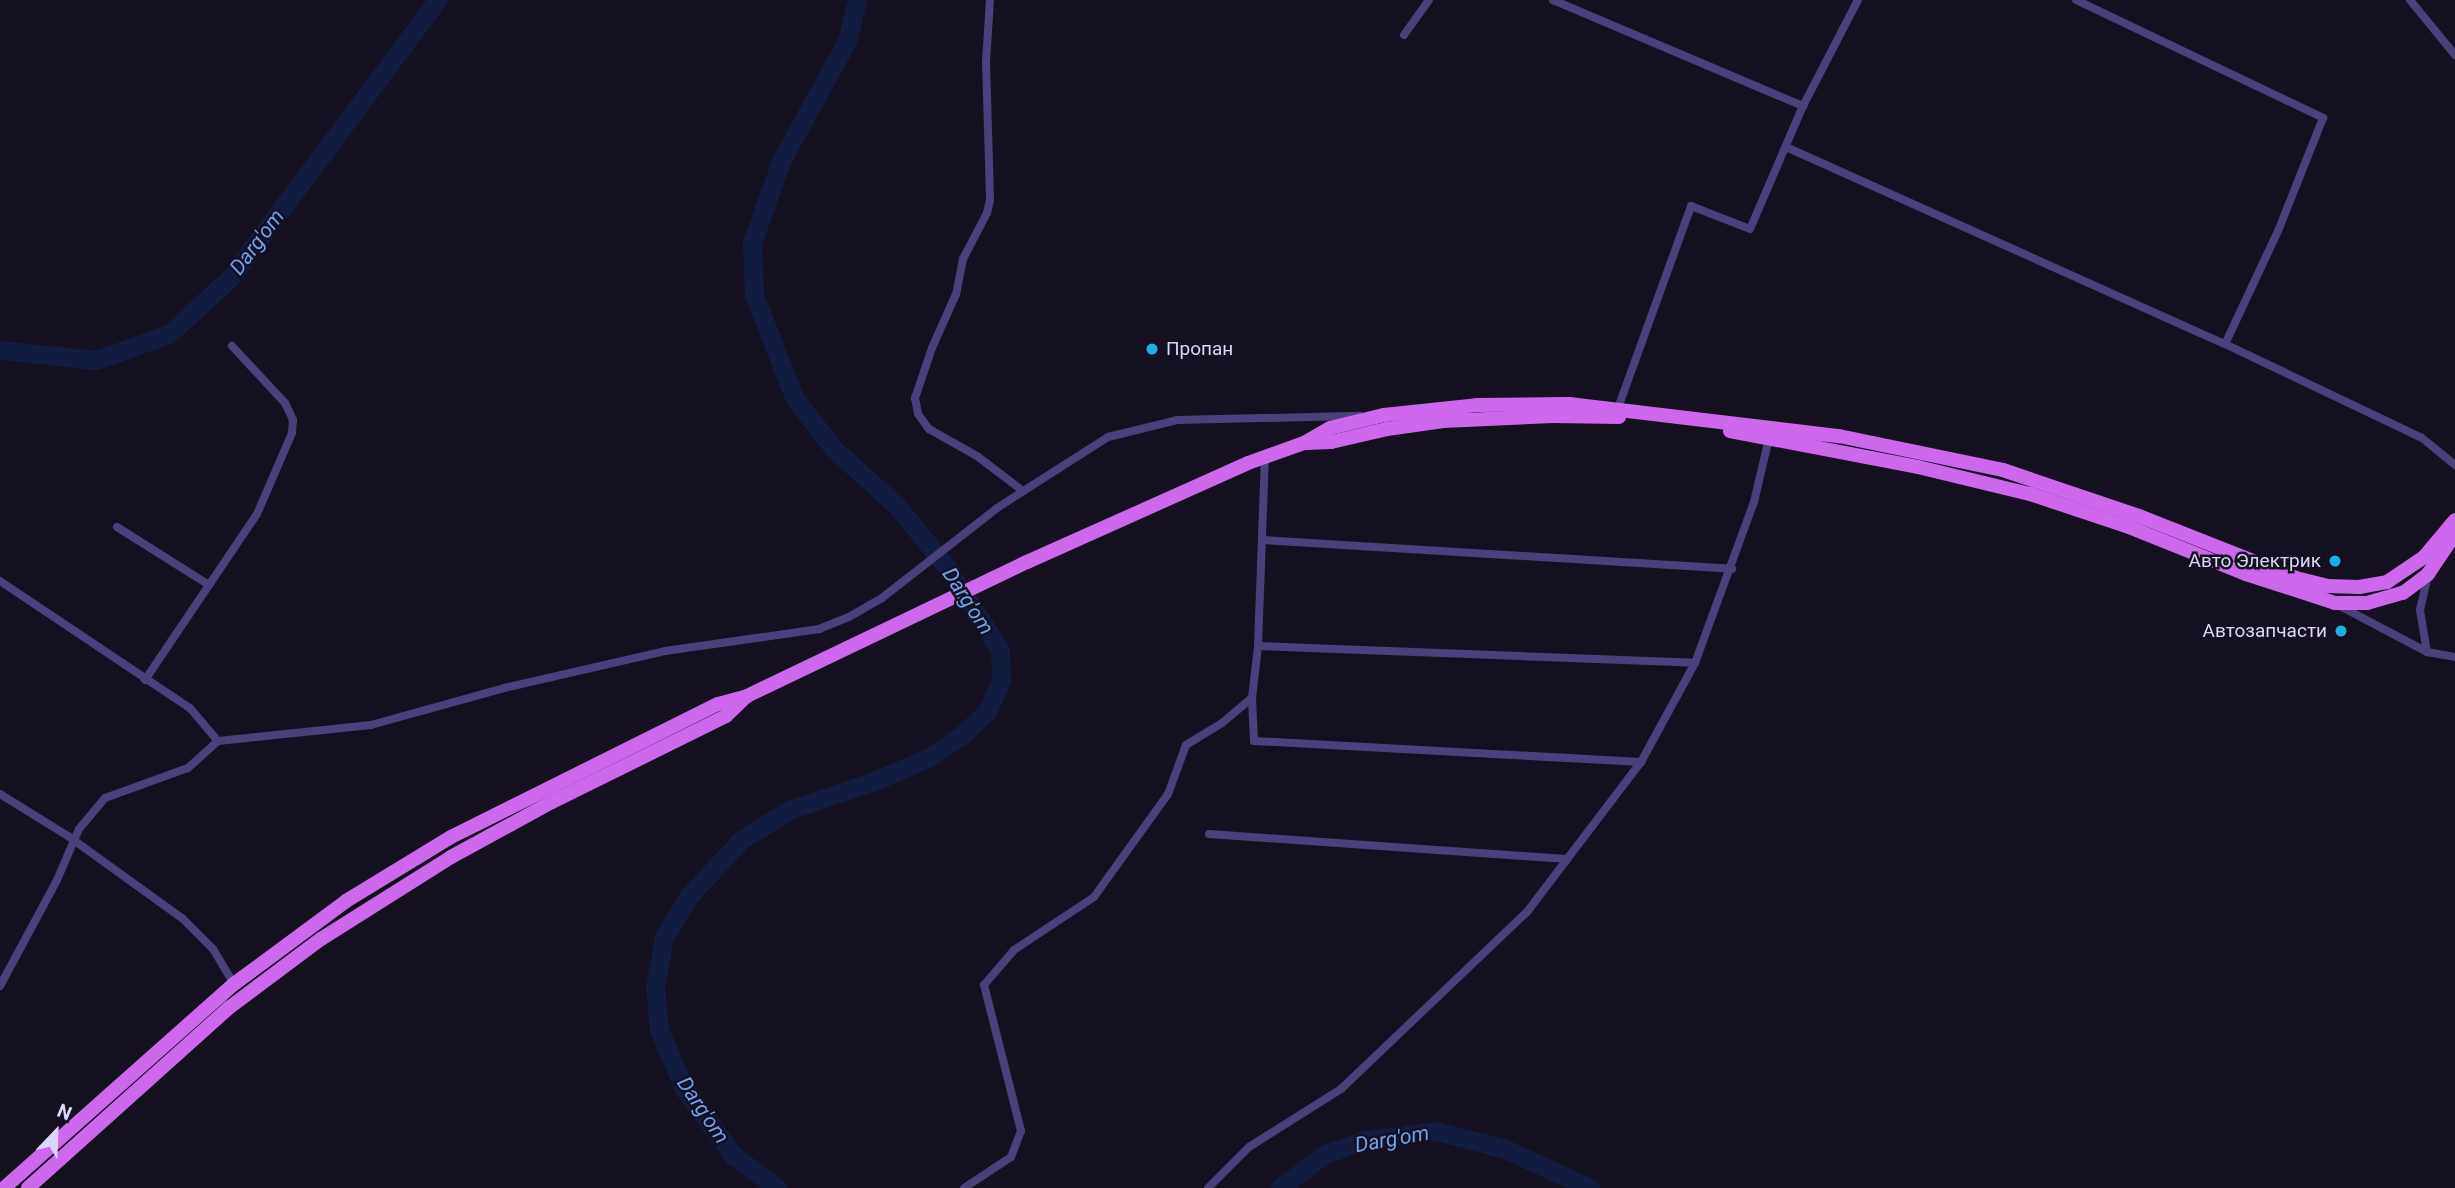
<!DOCTYPE html>
<meta charset="utf-8">
<style>
body{margin:0}
#map{position:relative;width:2455px;height:1188px;overflow:hidden;background:#151020;font-family:Roboto,sans-serif}
div>[style]{position:absolute}
.river>*{height:19px;margin:-9.5px;padding:0 9.5px;transform-origin:9.5px;border-radius:9.5px;background:#111c3e}
.street>*{height:8px;margin:-4px;padding:0 4px;transform-origin:4px;border-radius:4px;background:#4a407a}
.primary>*{height:14px;margin:-7px;padding:0 7px;transform-origin:7px;border-radius:7px;background:#cd68ed}
.dots>*{width:19px;height:19px;translate:-50% -50%;box-sizing:border-box;border:4px solid #151020;border-radius:50%}
span{translate:-50% -50%;white-space:nowrap;text-align:center;line-height:1.15;-webkit-text-stroke:5px #151020;paint-order:stroke}
.poi-label{font-size:19px;color:#ddd4fa}
.left{translate:0 -50%;text-align:left}
.right{translate:-100% -50%;text-align:right}
.water-label{font-size:21px;color:#6fa2ed;font-style:italic}
.north{position:absolute;left:21px;top:1097px;width:70px;height:70px;-webkit-text-stroke:5px #151020;paint-order:stroke;rotate:23deg;font-size:19px;font-weight:700;line-height:28px;text-align:center;color:#ddd4fa}
.north::after{content:'';display:block;margin:auto;width:24px;height:32px;background:#ddd4fa;clip-path:polygon(50% 0,100% 100%,50% 72%,0 100%)}
</style>
<div id="map">
<div class="river">
<i style="left:0;top:350px;width:97px;rotate:5.9deg"></i>
<i style="left:96px;top:360px;width:77px;rotate:-19.6deg"></i>
<i style="left:169px;top:334px;width:83px;rotate:-42.6deg"></i>
<i style="left:230px;top:278px;width:347px;rotate:-53.3deg"></i>
<i style="left:777px;top:1188px;width:54px;rotate:-143.3deg"></i>
<i style="left:734px;top:1156px;width:82px;rotate:-126.6deg"></i>
<i style="left:685px;top:1090px;width:65px;rotate:-113.4deg"></i>
<i style="left:659px;top:1030px;width:43px;rotate:-95.3deg"></i>
<i style="left:655px;top:987px;width:51px;rotate:-79.8deg"></i>
<i style="left:664px;top:937px;width:48px;rotate:-58.6deg"></i>
<i style="left:689px;top:896px;width:76px;rotate:-47.1deg"></i>
<i style="left:741px;top:840px;width:57px;rotate:-32deg"></i>
<i style="left:789px;top:810px;width:90px;rotate:-18.8deg"></i>
<i style="left:874px;top:781px;width:59px;rotate:-23.1deg"></i>
<i style="left:928px;top:758px;width:40px;rotate:-34deg"></i>
<i style="left:961px;top:736px;width:35px;rotate:-43deg"></i>
<i style="left:987px;top:712px;width:35px;rotate:-66deg"></i>
<i style="left:1001px;top:680px;width:30px;rotate:-92deg"></i>
<i style="left:1000px;top:650px;width:98px;rotate:-122.6deg"></i>
<i style="left:947px;top:567px;width:80px;rotate:-129.4deg"></i>
<i style="left:896px;top:505px;width:84px;rotate:-137.9deg"></i>
<i style="left:834px;top:449px;width:63px;rotate:-128deg"></i>
<i style="left:795px;top:399px;width:112px;rotate:-111.5deg"></i>
<i style="left:754px;top:295px;width:52px;rotate:-92.2deg"></i>
<i style="left:752px;top:243px;width:87px;rotate:-70.5deg"></i>
<i style="left:781px;top:161px;width:137px;rotate:-61.2deg"></i>
<i style="left:847px;top:41px;width:42px;rotate:-76.3deg"></i>
<i style="left:1280px;top:1188px;width:54px;rotate:-37.5deg"></i>
<i style="left:1323px;top:1155px;width:44px;rotate:-20.1deg"></i>
<i style="left:1364px;top:1140px;width:74px;rotate:-7deg"></i>
<i style="left:1437px;top:1131px;width:70px;rotate:14.8deg"></i>
<i style="left:1505px;top:1149px;width:94px;rotate:24.6deg"></i>
</div>
<div class="street">
<i style="left:990px;top:0;width:62px;rotate:93.7deg"></i>
<i style="left:986px;top:62px;width:138px;rotate:88.3deg"></i>
<i style="left:990px;top:200px;width:13px;rotate:103deg"></i>
<i style="left:987px;top:213px;width:52px;rotate:117.6deg"></i>
<i style="left:963px;top:259px;width:36px;rotate:101deg"></i>
<i style="left:956px;top:294px;width:59px;rotate:114deg"></i>
<i style="left:932px;top:348px;width:53px;rotate:108.8deg"></i>
<i style="left:915px;top:398px;width:16px;rotate:79deg"></i>
<i style="left:918px;top:414px;width:19px;rotate:54deg"></i>
<i style="left:929px;top:429px;width:55px;rotate:29.4deg"></i>
<i style="left:977px;top:456px;width:58px;rotate:37.3deg"></i>
<i style="left:1553px;top:0;width:272px;rotate:23deg"></i>
<i style="left:2076px;top:0;width:274px;rotate:25.5deg"></i>
<i style="left:2323px;top:118px;width:122px;rotate:111.7deg"></i>
<i style="left:2278px;top:231px;width:125px;rotate:115.1deg"></i>
<i style="left:2410px;top:0;width:71px;rotate:50.7deg"></i>
<i style="left:1404px;top:35px;width:43px;rotate:-54.5deg"></i>
<i style="left:1786px;top:147px;width:481px;rotate:24.2deg"></i>
<i style="left:2225px;top:344px;width:218px;rotate:25.5deg"></i>
<i style="left:2422px;top:438px;width:43px;rotate:39.3deg"></i>
<i style="left:1618px;top:408px;width:215px;rotate:-70.1deg"></i>
<i style="left:1691px;top:206px;width:63px;rotate:21.3deg"></i>
<i style="left:1750px;top:229px;width:134px;rotate:-66.7deg"></i>
<i style="left:1803px;top:106px;width:119px;rotate:-62.6deg"></i>
<i style="left:117px;top:527px;width:109px;rotate:32.2deg"></i>
<i style="left:1262px;top:540px;width:471px;rotate:3.5deg"></i>
<i style="left:0;top:581px;width:229px;rotate:33.8deg"></i>
<i style="left:190px;top:708px;width:43px;rotate:49.7deg"></i>
<i style="left:2338px;top:605px;width:101px;rotate:27.8deg"></i>
<i style="left:2427px;top:652px;width:43px;rotate:-99.5deg"></i>
<i style="left:2420px;top:610px;width:37px;rotate:-77deg"></i>
<i style="left:1258px;top:646px;width:437px;rotate:2.2deg"></i>
<i style="left:2427px;top:652px;width:28px;rotate:10deg"></i>
<i style="left:145px;top:680px;width:200px;rotate:-56deg"></i>
<i style="left:257px;top:514px;width:88px;rotate:-66.6deg"></i>
<i style="left:292px;top:433px;width:13px;rotate:-86deg"></i>
<i style="left:293px;top:420px;width:19px;rotate:-115deg"></i>
<i style="left:285px;top:403px;width:78px;rotate:-132.9deg"></i>
<i style="left:1252px;top:698px;width:43px;rotate:87.3deg"></i>
<i style="left:1254px;top:741px;width:388px;rotate:3.1deg"></i>
<i style="left:0;top:794px;width:80px;rotate:31.7deg"></i>
<i style="left:68px;top:836px;width:142px;rotate:35.8deg"></i>
<i style="left:183px;top:919px;width:42px;rotate:45deg"></i>
<i style="left:213px;top:949px;width:41px;rotate:59deg"></i>
<i style="left:1209px;top:834px;width:359px;rotate:4deg"></i>
<i style="left:0;top:986px;width:120px;rotate:-61.7deg"></i>
<i style="left:57px;top:880px;width:56px;rotate:-66.7deg"></i>
<i style="left:79px;top:829px;width:40px;rotate:-50deg"></i>
<i style="left:105px;top:798px;width:88px;rotate:-19.9deg"></i>
<i style="left:188px;top:768px;width:40px;rotate:-42deg"></i>
<i style="left:218px;top:741px;width:154px;rotate:-6deg"></i>
<i style="left:371px;top:725px;width:138px;rotate:-15.5deg"></i>
<i style="left:504px;top:688px;width:165px;rotate:-12.9deg"></i>
<i style="left:665px;top:651px;width:156px;rotate:-8.1deg"></i>
<i style="left:819px;top:629px;width:32px;rotate:-22deg"></i>
<i style="left:849px;top:617px;width:38px;rotate:-30deg"></i>
<i style="left:882px;top:598px;width:146px;rotate:-38deg"></i>
<i style="left:997px;top:508px;width:132px;rotate:-32.6deg"></i>
<i style="left:1108px;top:437px;width:71px;rotate:-13.8deg"></i>
<i style="left:1177px;top:420px;width:183px;rotate:-1.3deg"></i>
<i style="left:964px;top:1188px;width:56px;rotate:-33.4deg"></i>
<i style="left:1011px;top:1157px;width:28px;rotate:-69deg"></i>
<i style="left:1021px;top:1131px;width:151px;rotate:-104.2deg"></i>
<i style="left:984px;top:985px;width:46px;rotate:-49.4deg"></i>
<i style="left:1014px;top:950px;width:96px;rotate:-33.5deg"></i>
<i style="left:1094px;top:897px;width:127px;rotate:-54.3deg"></i>
<i style="left:1168px;top:794px;width:52px;rotate:-69.8deg"></i>
<i style="left:1186px;top:745px;width:42px;rotate:-31.4deg"></i>
<i style="left:1222px;top:723px;width:39px;rotate:-40deg"></i>
<i style="left:1252px;top:698px;width:52px;rotate:-83.4deg"></i>
<i style="left:1258px;top:646px;width:187px;rotate:-87.9deg"></i>
<i style="left:1208px;top:1188px;width:58px;rotate:-45deg"></i>
<i style="left:1249px;top:1147px;width:109px;rotate:-32.2deg"></i>
<i style="left:1341px;top:1089px;width:257px;rotate:-43.6deg"></i>
<i style="left:1527px;top:912px;width:188px;rotate:-52.8deg"></i>
<i style="left:1641px;top:762px;width:113px;rotate:-61.4deg"></i>
<i style="left:1695px;top:663px;width:171px;rotate:-69.9deg"></i>
<i style="left:1754px;top:502px;width:66px;rotate:-76.8deg"></i>
</div>
<div class="primary">
<i style="left:1730px;top:431px;width:191px;rotate:10.8deg"></i>
<i style="left:1918px;top:467px;width:115px;rotate:13.6deg"></i>
<i style="left:2030px;top:494px;width:104px;rotate:18.4deg"></i>
<i style="left:2129px;top:527px;width:126px;rotate:21.9deg"></i>
<i style="left:2246px;top:574px;width:94px;rotate:18deg"></i>
<i style="left:2335px;top:603px;width:32px"></i>
<i style="left:2367px;top:603px;width:37px;rotate:-16deg"></i>
<i style="left:2403px;top:593px;width:31px;rotate:-37deg"></i>
<i style="left:2428px;top:574px;width:48px;rotate:-56deg"></i>
<i style="left:1306px;top:443px;width:25px;rotate:-2deg"></i>
<i style="left:1331px;top:442px;width:57px;rotate:-13.1deg"></i>
<i style="left:1387px;top:429px;width:57px;rotate:-8.1deg"></i>
<i style="left:1443px;top:421px;width:110px;rotate:-2.6deg"></i>
<i style="left:1553px;top:416px;width:66px;rotate:0.9deg"></i>
<i style="left:4px;top:1188px;width:307px;rotate:-41.6deg"></i>
<i style="left:234px;top:984px;width:139px;rotate:-36.5deg"></i>
<i style="left:346px;top:901px;width:123px;rotate:-31.4deg"></i>
<i style="left:451px;top:837px;width:298px;rotate:-26.5deg"></i>
<i style="left:718px;top:704px;width:30px;rotate:-15deg"></i>
<i style="left:747px;top:696px;width:310px;rotate:-25.6deg"></i>
<i style="left:1027px;top:562px;width:242px;rotate:-24.1deg"></i>
<i style="left:1248px;top:463px;width:59px;rotate:-19.7deg"></i>
<i style="left:1304px;top:443px;width:30px;rotate:-30deg"></i>
<i style="left:1330px;top:428px;width:56px;rotate:-13.5deg"></i>
<i style="left:1384px;top:415px;width:95px;rotate:-6.1deg"></i>
<i style="left:1478px;top:405px;width:91px;rotate:-0.6deg"></i>
<i style="left:1569px;top:404px;width:272px;rotate:6.8deg"></i>
<i style="left:1839px;top:436px;width:167px;rotate:11.7deg"></i>
<i style="left:2003px;top:470px;width:144px;rotate:18.7deg"></i>
<i style="left:2139px;top:516px;width:169px;rotate:21.5deg"></i>
<i style="left:2296px;top:578px;width:32px;rotate:14deg"></i>
<i style="left:2327px;top:586px;width:32px;rotate:2deg"></i>
<i style="left:2359px;top:587px;width:28px;rotate:-10deg"></i>
<i style="left:2387px;top:582px;width:45px;rotate:-34deg"></i>
<i style="left:2424px;top:557px;width:48px;rotate:-50deg"></i>
<i style="left:28px;top:1188px;width:271px;rotate:-41.9deg"></i>
<i style="left:230px;top:1007px;width:114px;rotate:-36.8deg"></i>
<i style="left:321px;top:939px;width:154px;rotate:-32.2deg"></i>
<i style="left:451px;top:857px;width:115px;rotate:-28.6deg"></i>
<i style="left:552px;top:802px;width:194px;rotate:-26.3deg"></i>
<i style="left:726px;top:716px;width:28px;rotate:-44deg"></i>
</div>
<div class="dots">
<i style="left:1152px;top:349px;background:#1bb1df"></i>
<i style="left:2335px;top:561px;background:#1bb1df"></i>
<i style="left:2341px;top:631px;background:#1bb1df"></i>
</div>
<div class="poi-label">
<span class="left" style="left:1166px;top:349px">Пропан</span>
<span class="right" style="left:2321px;top:561px">Авто Электрик</span>
<span class="right" style="left:2327px;top:631px">Автозапчасти</span>
</div>
<div class="water-label">
<span style="left:257px;top:242px;rotate:-53deg">Darg'om</span>
<span style="left:968px;top:601px;rotate:57deg">Darg'om</span>
<span style="left:703px;top:1110px;rotate:56deg">Darg'om</span>
<span style="left:1392px;top:1139px;rotate:-10deg">Darg'om</span>
</div>
<div class="north">N</div>
</div>
